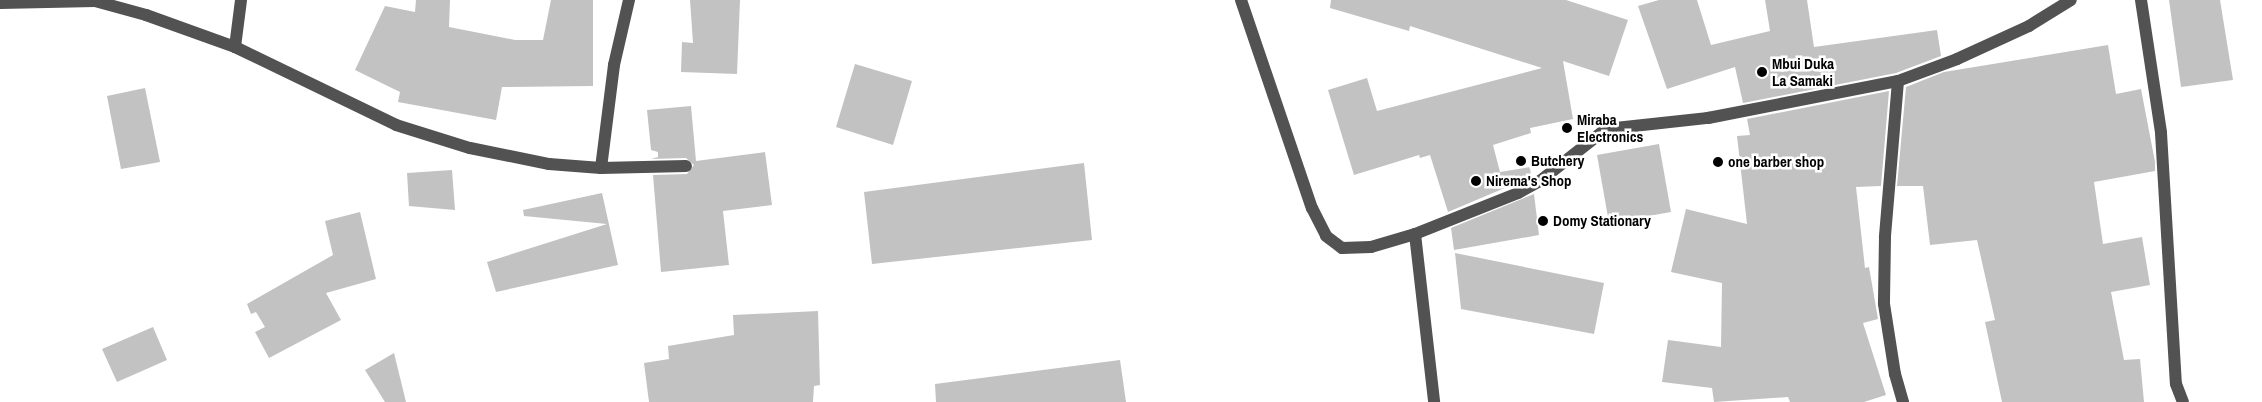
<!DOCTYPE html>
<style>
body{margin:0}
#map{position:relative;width:2262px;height:402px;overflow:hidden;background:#fff;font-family:"Archivo Narrow",sans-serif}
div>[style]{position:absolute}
.building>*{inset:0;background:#c2c2c2}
.minor>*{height:12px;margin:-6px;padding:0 6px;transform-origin:6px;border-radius:6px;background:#525252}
.dots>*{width:14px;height:14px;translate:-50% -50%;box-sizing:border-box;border:2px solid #fff;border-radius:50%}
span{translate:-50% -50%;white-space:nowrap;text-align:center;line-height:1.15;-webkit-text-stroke:5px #fff;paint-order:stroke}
.poi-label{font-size:15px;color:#000;font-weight:700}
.left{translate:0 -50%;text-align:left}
</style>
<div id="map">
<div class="building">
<i style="clip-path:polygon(416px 0,450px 0,449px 27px,515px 40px,543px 40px,551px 0,593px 0,593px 86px,502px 87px,496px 120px,398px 102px,400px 92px,355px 70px,385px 6px,415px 12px)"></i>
<i style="clip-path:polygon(690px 0,740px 0,737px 74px,681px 72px,682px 42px,693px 43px)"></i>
<i style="clip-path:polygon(1331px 0,1566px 0,1628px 20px,1609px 76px,1563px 61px,1573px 119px,1530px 128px,1531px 133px,1493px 145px,1500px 172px,1530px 167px,1531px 177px,1448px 212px,1430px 155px,1420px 158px,1419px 155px,1354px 175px,1328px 90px,1367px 78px,1377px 111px,1542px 68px,1410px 26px,1409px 31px,1330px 8px)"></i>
<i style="clip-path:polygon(1659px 0,1697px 0,1711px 45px,1770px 31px,1765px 0,1807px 0,1814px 47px,1937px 30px,1941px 56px,1896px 73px,1743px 103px,1735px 67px,1667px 89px,1638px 6px)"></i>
<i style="clip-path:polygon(2169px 0,2220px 0,2233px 80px,2181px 87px)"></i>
<i style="clip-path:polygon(2108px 45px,2116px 94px,2141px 89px,2155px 162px,2155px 171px,2094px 182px,2103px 244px,2142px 237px,2150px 285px,2111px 292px,2124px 360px,2140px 359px,2144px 402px,2002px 402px,1985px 322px,1995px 320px,1977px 240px,1930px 245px,1923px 186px,1897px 186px,1906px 87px,1944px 72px)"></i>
<i style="clip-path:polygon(855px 64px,912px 81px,893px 145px,836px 127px)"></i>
<i style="clip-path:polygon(145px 88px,160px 162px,121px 169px,107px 96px)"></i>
<i style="clip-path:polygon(1889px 91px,1881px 186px,1856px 187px,1865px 268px,1869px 267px,1878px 319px,1863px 323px,1886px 395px,1864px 402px,1790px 402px,1788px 397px,1714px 402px,1712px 388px,1662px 382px,1668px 340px,1721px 347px,1722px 283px,1671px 272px,1686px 209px,1747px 224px,1737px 136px,1750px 135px,1747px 119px)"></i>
<i style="clip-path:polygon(691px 106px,696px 161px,765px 152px,772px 205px,723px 211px,729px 265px,661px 272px,653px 175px,687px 174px,694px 165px,686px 158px,651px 159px,658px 157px,658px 152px,651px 150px,647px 110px)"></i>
<i style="clip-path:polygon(1659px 144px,1671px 212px,1609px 223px,1597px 155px)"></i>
<i style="clip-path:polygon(1084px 163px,1092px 240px,872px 264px,864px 192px)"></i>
<i style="clip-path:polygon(452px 170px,455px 210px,409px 206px,407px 173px)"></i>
<i style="clip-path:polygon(602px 193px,618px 265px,496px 292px,487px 262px,607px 224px,524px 216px,523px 210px)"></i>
<i style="clip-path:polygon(1534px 194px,1539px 235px,1454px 250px,1451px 228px)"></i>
<i style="clip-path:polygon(360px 212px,376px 279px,326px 293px,341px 320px,269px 358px,255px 332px,265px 327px,256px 312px,251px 314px,247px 304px,333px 255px,325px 221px)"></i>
<i style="clip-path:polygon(1455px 253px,1604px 283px,1594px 334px,1461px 309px)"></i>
<i style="clip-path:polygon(818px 311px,820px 385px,814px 386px,813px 402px,649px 402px,644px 363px,669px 359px,668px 346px,734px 335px,733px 315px)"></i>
<i style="clip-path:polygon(153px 327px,167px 360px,117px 382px,102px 349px)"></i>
<i style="clip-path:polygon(394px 353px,406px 402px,385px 402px,365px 370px)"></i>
<i style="clip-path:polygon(1120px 360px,1126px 402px,936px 402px,935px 384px)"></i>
</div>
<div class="minor">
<i style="left:1241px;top:0;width:220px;rotate:71.2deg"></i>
<i style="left:1312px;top:208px;width:31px;rotate:63deg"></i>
<i style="left:1326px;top:236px;width:20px;rotate:37deg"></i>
<i style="left:1342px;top:248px;width:29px;rotate:-2deg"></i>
<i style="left:1371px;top:247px;width:46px;rotate:-16.5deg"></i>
<i style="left:1415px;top:234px;width:111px;rotate:-21.7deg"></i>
<i style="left:1518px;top:193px;width:25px;rotate:-29deg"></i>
<i style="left:1540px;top:181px;width:84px;rotate:-38.2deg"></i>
<i style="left:1606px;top:129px;width:103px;rotate:-6.2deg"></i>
<i style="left:1708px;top:118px;width:194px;rotate:-11deg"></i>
<i style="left:1898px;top:81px;width:63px;rotate:-20.4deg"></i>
<i style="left:1957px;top:59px;width:79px;rotate:-24.6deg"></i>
<i style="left:2029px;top:26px;width:49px;rotate:-31.8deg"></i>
<i style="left:2141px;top:0;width:134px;rotate:81.4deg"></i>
<i style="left:2161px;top:133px;width:251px;rotate:86.6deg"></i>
<i style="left:2176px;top:384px;width:19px;rotate:69deg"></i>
<i style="left:0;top:3px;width:95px;rotate:-1.2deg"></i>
<i style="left:95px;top:1px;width:53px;rotate:15.4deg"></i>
<i style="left:146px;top:15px;width:95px;rotate:19.8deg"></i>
<i style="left:235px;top:47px;width:179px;rotate:25.8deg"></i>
<i style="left:396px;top:125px;width:77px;rotate:17.3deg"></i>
<i style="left:470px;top:148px;width:81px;rotate:11.4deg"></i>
<i style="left:549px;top:164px;width:52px;rotate:4.4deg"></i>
<i style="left:601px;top:168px;width:85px;rotate:-1.3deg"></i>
<i style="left:235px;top:47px;width:47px;rotate:-82.7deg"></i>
<i style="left:1898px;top:81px;width:157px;rotate:94.8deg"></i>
<i style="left:1885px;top:237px;width:67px;rotate:90.9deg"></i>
<i style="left:1884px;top:304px;width:71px;rotate:81.1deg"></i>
<i style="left:1895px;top:374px;width:29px;rotate:74deg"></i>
<i style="left:601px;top:168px;width:104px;rotate:-82.8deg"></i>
<i style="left:614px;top:65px;width:67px;rotate:-77deg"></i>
<i style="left:1415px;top:234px;width:169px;rotate:83.5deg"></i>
</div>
<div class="dots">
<i style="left:1762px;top:72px;background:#000"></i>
<i style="left:1567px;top:128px;background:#000"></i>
<i style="left:1521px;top:161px;background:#000"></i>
<i style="left:1718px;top:162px;background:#000"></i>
<i style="left:1476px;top:181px;background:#000"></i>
<i style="left:1543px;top:221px;background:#000"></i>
</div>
<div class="poi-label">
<span class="left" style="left:1772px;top:72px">Mbui Duka<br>La Samaki</span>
<span class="left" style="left:1577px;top:128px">Miraba<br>Electronics</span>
<span class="left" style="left:1531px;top:161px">Butchery</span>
<span class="left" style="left:1728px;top:162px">one barber shop</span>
<span class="left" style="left:1486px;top:181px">Nirema's Shop</span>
<span class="left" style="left:1553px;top:221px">Domy Stationary</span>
</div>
</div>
